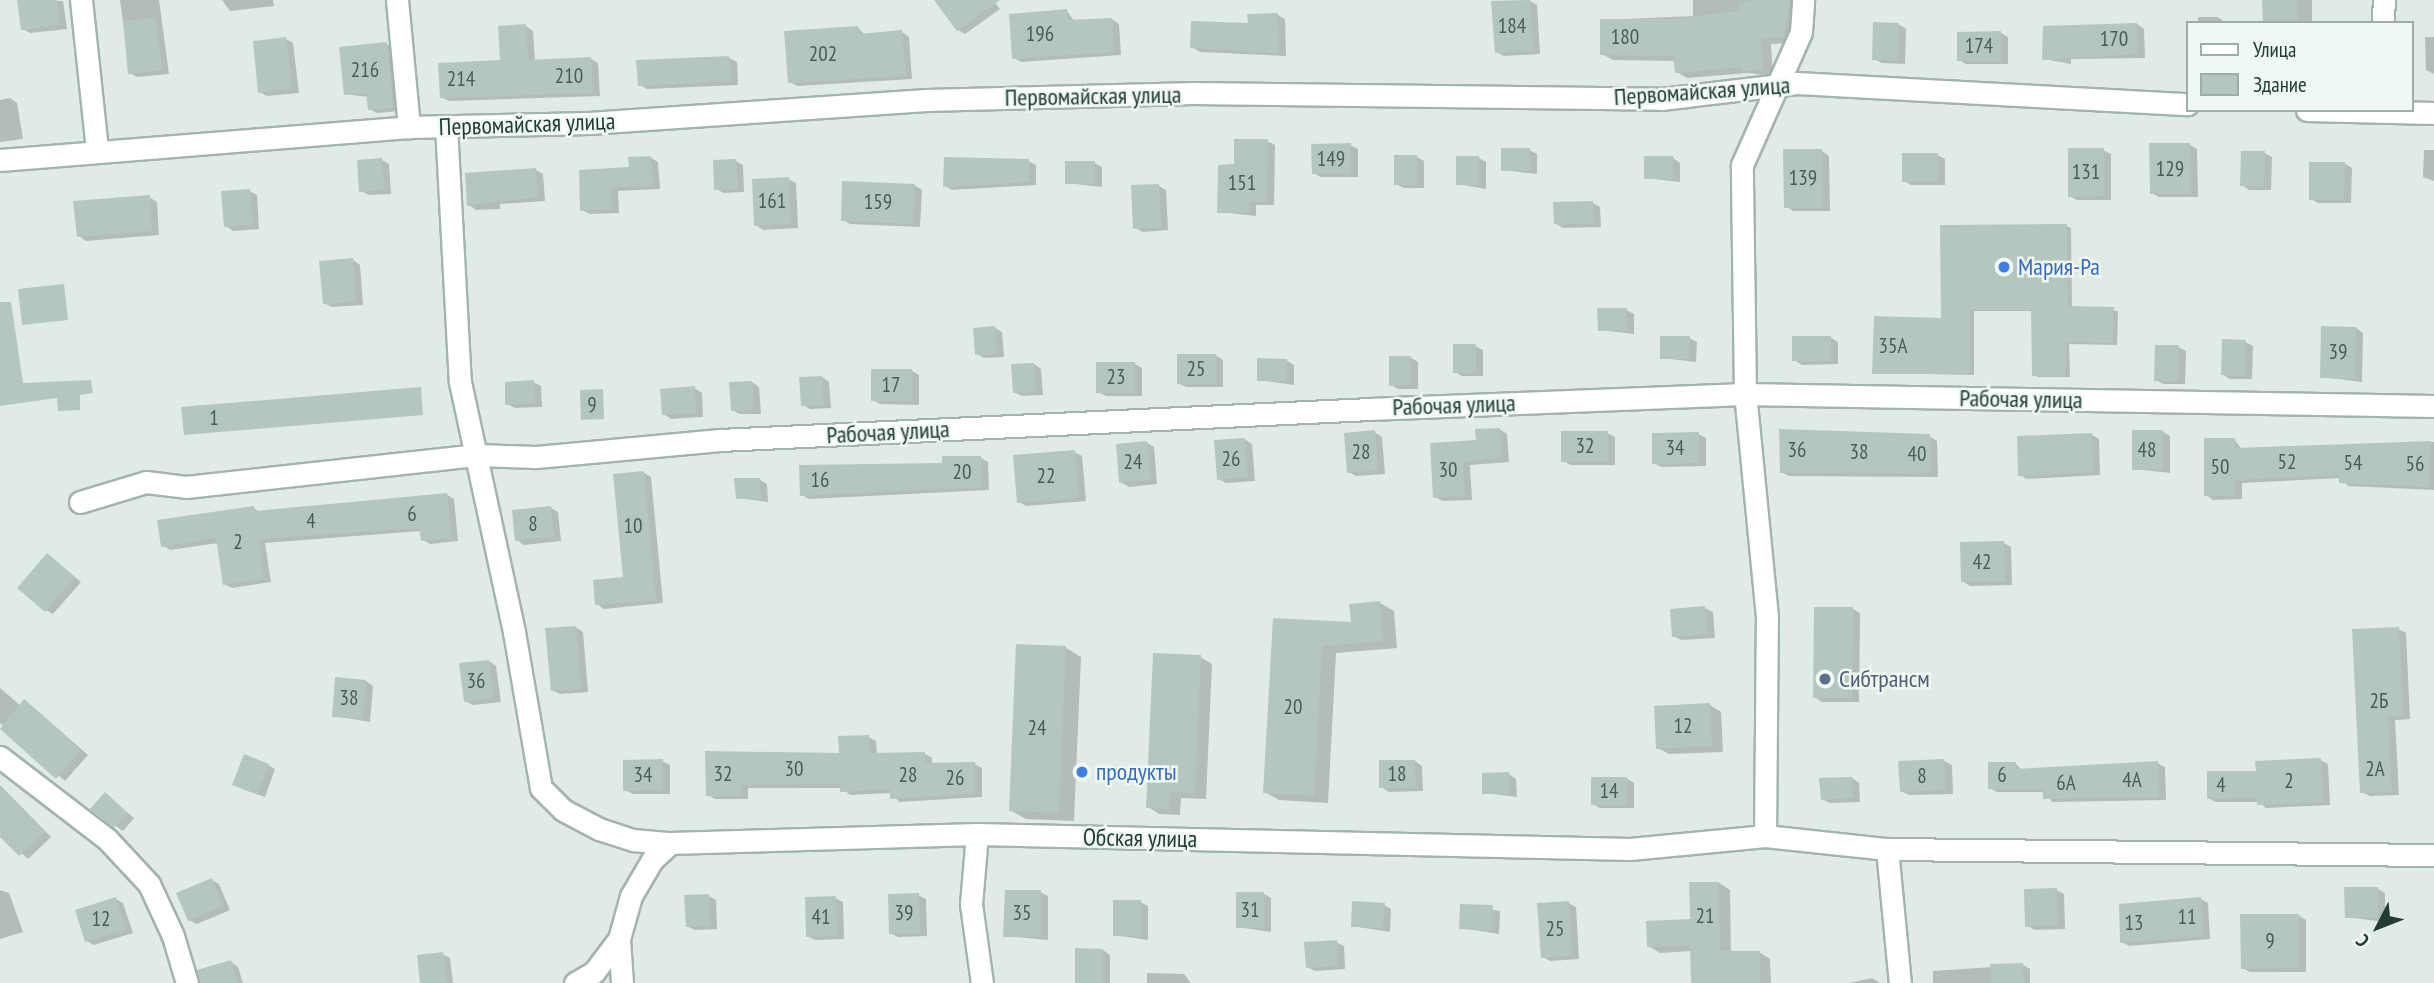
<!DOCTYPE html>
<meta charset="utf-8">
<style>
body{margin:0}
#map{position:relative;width:2434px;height:983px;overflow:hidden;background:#e0ebe6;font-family:"PT Sans Narrow",sans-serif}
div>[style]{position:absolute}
.shadow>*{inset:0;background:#0003}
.building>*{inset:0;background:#b5c6bf}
.roads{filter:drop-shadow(2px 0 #a3b3ad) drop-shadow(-2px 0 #a3b3ad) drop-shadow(0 2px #a3b3ad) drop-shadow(0 -2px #a3b3ad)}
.minor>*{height:21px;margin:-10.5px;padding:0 10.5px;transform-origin:10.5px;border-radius:10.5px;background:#fff}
.dots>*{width:19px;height:19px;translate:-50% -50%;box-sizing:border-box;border:4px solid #f0f8f4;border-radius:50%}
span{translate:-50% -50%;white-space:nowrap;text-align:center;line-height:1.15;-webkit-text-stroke:5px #f0f8f4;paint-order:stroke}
.number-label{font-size:21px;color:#455e57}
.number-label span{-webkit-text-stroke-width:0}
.street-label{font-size:24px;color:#203c34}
.shop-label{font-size:24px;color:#366cbe}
.left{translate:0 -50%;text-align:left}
.service-label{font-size:24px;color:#4e5e75}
.legend{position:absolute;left:2186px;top:21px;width:228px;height:91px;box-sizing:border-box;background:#f0f8f4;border:2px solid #9dada7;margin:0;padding:9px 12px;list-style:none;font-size:21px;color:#203c34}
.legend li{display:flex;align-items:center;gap:14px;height:35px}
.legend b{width:35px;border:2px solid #9dada7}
.north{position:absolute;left:2343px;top:892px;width:70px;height:70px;-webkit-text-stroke:5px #f0f8f4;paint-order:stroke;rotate:228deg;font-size:19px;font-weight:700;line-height:28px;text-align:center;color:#203c34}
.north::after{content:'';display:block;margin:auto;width:24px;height:32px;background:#203c34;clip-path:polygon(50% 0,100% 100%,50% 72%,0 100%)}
</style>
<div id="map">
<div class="shadow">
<i style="clip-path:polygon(27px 0,63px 1px,67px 29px,30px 33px,23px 29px)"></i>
<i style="clip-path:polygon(120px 0,159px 0,169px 74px,137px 77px,130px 73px)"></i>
<i style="clip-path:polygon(222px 0,273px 0,274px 6px,230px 11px)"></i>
<i style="clip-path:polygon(943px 0,993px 0,1000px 9px,965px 34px,958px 30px)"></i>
<i style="clip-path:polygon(1693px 0,1800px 0,1795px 43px,1771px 44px,1773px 76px,1748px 73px,1687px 78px,1677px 72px,1676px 61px,1613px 60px,1602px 54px,1602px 20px,1693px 16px)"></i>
<i style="clip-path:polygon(2264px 0,2312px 0,2312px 23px,2264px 23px)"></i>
<i style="clip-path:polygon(1530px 1px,1537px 5px,1540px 54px,1504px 56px,1496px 52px)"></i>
<i style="clip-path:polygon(1067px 11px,1075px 22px,1112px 19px,1119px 24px,1121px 55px,1021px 62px,1014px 58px)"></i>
<i style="clip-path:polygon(1278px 15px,1285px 19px,1286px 56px,1200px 52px,1192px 47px)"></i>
<i style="clip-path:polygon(2198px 17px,2218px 17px,2226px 23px,2198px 23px)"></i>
<i style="clip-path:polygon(1898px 24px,1906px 29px,1905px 64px,1882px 63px,1874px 59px)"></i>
<i style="clip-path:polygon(2137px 24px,2144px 29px,2145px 58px,2071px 59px,2071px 64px,2044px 59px)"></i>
<i style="clip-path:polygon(526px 26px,533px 31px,535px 62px,591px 59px,598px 63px,600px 96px,449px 101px,441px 97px,502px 61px)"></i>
<i style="clip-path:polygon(858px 28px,865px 35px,902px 32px,909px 37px,912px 79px,797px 86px,790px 82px)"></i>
<i style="clip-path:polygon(2001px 33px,2008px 37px,2008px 64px,1966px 64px,1959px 60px)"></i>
<i style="clip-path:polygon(2425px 37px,2434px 37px,2434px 74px,2426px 70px)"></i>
<i style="clip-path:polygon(286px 39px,293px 43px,299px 93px,267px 96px,260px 92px)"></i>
<i style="clip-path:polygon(386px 44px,394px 48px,400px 111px,377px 113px,369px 109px,368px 97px,345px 94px)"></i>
<i style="clip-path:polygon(729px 58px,737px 62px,738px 85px,647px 89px,640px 85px)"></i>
<i style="clip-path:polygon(10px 98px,17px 103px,23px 139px,0 142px,0 100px)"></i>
<i style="clip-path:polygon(1267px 141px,1275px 145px,1274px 205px,1256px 205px,1256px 216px,1219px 212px)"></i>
<i style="clip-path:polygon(1350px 145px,1358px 149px,1358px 177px,1321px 177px,1313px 173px)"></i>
<i style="clip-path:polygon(2190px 145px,2197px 149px,2198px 197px,2159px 197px,2152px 193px)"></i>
<i style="clip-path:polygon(1529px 150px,1537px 154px,1537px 174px,1502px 170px)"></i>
<i style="clip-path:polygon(2103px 150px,2111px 154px,2111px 200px,2077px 200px,2070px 196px)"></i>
<i style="clip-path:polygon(2424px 150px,2434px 150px,2434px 181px,2423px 177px)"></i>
<i style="clip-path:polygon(1822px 151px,1829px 156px,1830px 211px,1793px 211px,1786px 206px)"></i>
<i style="clip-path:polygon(2264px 153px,2272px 157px,2271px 190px,2249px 190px,2242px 185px)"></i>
<i style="clip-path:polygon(1937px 155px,1945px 159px,1945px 185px,1911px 185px,1904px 181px)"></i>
<i style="clip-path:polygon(1417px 157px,1424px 161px,1424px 188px,1404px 188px,1396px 184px)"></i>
<i style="clip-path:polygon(651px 158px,658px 162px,660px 189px,618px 191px,619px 213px,590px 214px,582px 210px)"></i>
<i style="clip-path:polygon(1479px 158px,1486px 162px,1486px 189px,1458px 184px)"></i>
<i style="clip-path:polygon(1673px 158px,1680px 163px,1680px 182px,1646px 178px)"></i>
<i style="clip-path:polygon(382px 160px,389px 164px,391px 194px,369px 195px,361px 191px)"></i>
<i style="clip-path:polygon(735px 161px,743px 165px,744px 192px,724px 193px,716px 189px)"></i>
<i style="clip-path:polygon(1028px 161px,1036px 165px,1036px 185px,952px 190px,945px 186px)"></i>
<i style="clip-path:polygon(1094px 163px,1102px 167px,1102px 187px,1067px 183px)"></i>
<i style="clip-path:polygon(2344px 163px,2352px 168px,2351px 203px,2318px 203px,2311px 199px)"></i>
<i style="clip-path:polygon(536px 170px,543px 174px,545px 201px,500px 204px,500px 209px,476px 210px,469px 205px)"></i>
<i style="clip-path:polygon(788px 179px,796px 183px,798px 228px,763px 230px,756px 225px)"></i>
<i style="clip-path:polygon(914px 185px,922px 190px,920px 227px,850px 224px,843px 220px)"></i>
<i style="clip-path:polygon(1159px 186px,1166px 190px,1168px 230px,1143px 232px,1135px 228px)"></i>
<i style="clip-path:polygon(249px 191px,257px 195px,259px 229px,233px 231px,226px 226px)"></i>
<i style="clip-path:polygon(149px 197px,157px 202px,159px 235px,86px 241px,79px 236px)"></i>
<i style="clip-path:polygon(1593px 203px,1600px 207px,1601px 227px,1563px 228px,1555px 223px)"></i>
<i style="clip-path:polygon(2067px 226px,2071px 228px,2072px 308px,2118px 311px,2117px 345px,2069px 344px,2070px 377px,2038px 377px,2034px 375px,2033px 311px,1974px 311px,1974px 375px,1874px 373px)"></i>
<i style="clip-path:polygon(353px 260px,360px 265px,363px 305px,332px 307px,324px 303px)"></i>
<i style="clip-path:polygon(1626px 310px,1634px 314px,1634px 334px,1599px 330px)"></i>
<i style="clip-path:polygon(995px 328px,1002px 332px,1004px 357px,984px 358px,977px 354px)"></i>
<i style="clip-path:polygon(2356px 328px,2363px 333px,2362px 382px,2322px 377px)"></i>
<i style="clip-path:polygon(1830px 337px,1838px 342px,1838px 364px,1802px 365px,1794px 360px)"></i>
<i style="clip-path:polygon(1689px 338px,1697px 342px,1696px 362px,1662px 358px)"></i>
<i style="clip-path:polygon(2245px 342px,2253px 346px,2252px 379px,2230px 379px,2222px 374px)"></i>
<i style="clip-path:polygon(1475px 346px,1483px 350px,1483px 376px,1462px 376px,1455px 372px)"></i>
<i style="clip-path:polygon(2178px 347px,2186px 351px,2185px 384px,2163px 384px,2156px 380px)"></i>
<i style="clip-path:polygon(1215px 355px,1223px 360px,1223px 387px,1186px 387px,1178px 383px)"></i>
<i style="clip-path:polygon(1411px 358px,1418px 362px,1418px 389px,1398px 389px,1391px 385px)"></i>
<i style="clip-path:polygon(1286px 360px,1294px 365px,1294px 385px,1259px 380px)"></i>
<i style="clip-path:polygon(1034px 364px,1041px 369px,1043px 395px,1022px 396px,1014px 392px)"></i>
<i style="clip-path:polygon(1135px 364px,1142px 368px,1142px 396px,1106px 396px,1098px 392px)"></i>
<i style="clip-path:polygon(912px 371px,919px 375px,919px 405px,880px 404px,873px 400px)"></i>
<i style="clip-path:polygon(822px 377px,829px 382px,831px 408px,810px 409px,803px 405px)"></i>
<i style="clip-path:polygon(533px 382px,541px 386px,542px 407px,515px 408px,507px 404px)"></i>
<i style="clip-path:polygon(752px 382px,759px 387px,761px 414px,740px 414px,732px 410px)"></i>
<i style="clip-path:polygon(694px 388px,702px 393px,703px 417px,671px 419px,664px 414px)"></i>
<i style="clip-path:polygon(1499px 429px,1507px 434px,1509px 462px,1470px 465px,1472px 500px,1443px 501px,1435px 497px,1478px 442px)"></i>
<i style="clip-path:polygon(1781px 430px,1929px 436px,1937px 441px,1938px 477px,1789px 476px,1781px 472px)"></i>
<i style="clip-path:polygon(1374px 432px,1382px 437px,1385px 474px,1356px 476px,1349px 472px)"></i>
<i style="clip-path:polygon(2163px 432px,2170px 436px,2170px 473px,2134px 469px)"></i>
<i style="clip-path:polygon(1607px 433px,1615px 437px,1615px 465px,1571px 465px,1563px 461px)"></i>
<i style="clip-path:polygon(1698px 434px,1706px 438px,1706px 466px,1661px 467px,1654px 463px)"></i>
<i style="clip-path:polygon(2092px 435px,2099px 439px,2100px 475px,2027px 479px,2020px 475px)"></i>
<i style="clip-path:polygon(1244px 439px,1252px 444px,1255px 481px,1226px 483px,1219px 479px)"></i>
<i style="clip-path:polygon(2235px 440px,2242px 450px,2434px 442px,2434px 490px,2348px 486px,2341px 478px,2242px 483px,2242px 499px,2213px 500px,2206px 495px)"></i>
<i style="clip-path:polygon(1147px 443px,1154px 447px,1157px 484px,1129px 487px,1121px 482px)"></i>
<i style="clip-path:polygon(1074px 452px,1082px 456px,1086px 501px,1026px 506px,1019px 502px)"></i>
<i style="clip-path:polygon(981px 458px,988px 462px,989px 490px,809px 499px,802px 495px)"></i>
<i style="clip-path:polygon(644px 473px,651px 477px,663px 603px,604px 609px,597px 604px,625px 579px)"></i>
<i style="clip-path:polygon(760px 480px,767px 484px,768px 502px,737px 498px)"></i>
<i style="clip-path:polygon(446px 494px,454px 499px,458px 541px,430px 544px,423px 540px,421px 531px,265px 543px,271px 582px,232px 588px,224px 584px,218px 543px,170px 550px,162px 545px,253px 508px,262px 513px)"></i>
<i style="clip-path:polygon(551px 508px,558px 512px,561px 541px,524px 545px,517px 540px)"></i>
<i style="clip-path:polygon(2004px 543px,2011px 547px,2012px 585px,1970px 586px,1962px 581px)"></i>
<i style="clip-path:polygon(48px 555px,81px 582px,53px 614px,46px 610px)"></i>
<i style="clip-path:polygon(1380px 603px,1394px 611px,1397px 648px,1336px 653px,1328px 803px,1279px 800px,1265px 792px,1274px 620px,1353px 624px)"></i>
<i style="clip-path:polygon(1705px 608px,1713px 612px,1715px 638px,1681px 640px,1674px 636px)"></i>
<i style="clip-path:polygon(1853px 609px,1860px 613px,1859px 702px,1822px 702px,1815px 697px)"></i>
<i style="clip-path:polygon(575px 627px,583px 632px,588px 692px,560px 694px,552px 690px)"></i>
<i style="clip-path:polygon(2398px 629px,2406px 633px,2410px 719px,2395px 720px,2399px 795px,2370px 796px,2362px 792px)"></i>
<i style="clip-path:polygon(1066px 648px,1081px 657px,1074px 821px,1026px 819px,1010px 810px)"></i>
<i style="clip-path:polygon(1200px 657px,1212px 664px,1206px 799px,1181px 798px,1180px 815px,1159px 814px,1148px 807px)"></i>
<i style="clip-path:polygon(489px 661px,496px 666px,501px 702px,473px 705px,465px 701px)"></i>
<i style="clip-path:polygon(366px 681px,373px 686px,370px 722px,334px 716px)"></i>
<i style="clip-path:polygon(0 688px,21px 706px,24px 702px,32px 706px,88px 755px,65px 781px,0 723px)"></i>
<i style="clip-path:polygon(1710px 705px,1721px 712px,1723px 752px,1669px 754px,1658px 748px)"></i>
<i style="clip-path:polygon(868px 737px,876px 741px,877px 755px,925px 754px,932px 758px,932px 764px,974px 764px,982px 768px,982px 797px,899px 802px,892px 793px,850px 795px,842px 788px,748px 788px,748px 799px,715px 799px,708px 795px,840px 755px)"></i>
<i style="clip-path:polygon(2320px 760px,2328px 764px,2330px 805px,2266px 808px,2259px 802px,2216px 802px,2208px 798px,2257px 773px)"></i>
<i style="clip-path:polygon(662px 761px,670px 765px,670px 794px,633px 794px,625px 790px)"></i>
<i style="clip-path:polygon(1415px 761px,1422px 766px,1423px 791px,1389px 792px,1381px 787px)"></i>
<i style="clip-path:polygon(1944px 761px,1952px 765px,1953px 794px,1909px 795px,1901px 791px)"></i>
<i style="clip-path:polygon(2157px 763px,2165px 767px,2166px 800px,2052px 802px,2045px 792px,1997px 792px,1990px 788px,2016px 764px,2023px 771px)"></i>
<i style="clip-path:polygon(268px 765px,275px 769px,265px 797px,242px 789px)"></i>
<i style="clip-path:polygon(1509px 774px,1516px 779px,1517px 797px,1484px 793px)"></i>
<i style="clip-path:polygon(1626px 778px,1634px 783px,1634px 808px,1600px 808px,1593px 804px)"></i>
<i style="clip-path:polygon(1852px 778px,1859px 783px,1860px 802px,1830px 803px,1822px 799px)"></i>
<i style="clip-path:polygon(0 785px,51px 837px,28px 859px,0 834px)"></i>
<i style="clip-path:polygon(105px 794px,134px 818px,123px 831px,92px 809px)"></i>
<i style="clip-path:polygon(212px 880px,219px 884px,230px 910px,197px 924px,189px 920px)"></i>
<i style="clip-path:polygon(1719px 883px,1730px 890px,1731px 953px,1759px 952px,1770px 959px,1771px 983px,1692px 983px,1692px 951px,1660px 953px,1649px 946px,1691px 921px)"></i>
<i style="clip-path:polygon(2378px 889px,2385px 893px,2385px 922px,2346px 917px)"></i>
<i style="clip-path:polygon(0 890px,9px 893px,23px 932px,0 939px)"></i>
<i style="clip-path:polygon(2056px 890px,2064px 894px,2065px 929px,2035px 930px,2027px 926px)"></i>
<i style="clip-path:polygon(1040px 892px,1048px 896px,1048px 940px,1005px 936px)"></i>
<i style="clip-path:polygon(1264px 894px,1271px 898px,1271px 932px,1237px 927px)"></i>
<i style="clip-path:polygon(918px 895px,926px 899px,927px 936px,898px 937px,890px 933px)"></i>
<i style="clip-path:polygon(709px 896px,716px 900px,717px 929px,695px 930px,687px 926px)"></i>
<i style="clip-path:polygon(835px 898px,843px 902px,844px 939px,815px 940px,807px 936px)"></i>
<i style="clip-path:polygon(116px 899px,123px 903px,133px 933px,94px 945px,87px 941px)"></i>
<i style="clip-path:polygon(2201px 899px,2208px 903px,2210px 939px,2129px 946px,2122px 942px)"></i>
<i style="clip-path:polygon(1140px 902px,1148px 906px,1148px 940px,1114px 935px)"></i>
<i style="clip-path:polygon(1568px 903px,1576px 907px,1579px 959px,1550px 961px,1543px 957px)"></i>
<i style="clip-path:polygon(1384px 905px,1391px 909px,1390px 932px,1352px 926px)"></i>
<i style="clip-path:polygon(1462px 905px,1500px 911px,1499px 934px,1461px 928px)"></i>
<i style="clip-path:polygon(2298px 915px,2306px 920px,2306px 972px,2250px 972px,2242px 968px)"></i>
<i style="clip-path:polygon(1336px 942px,1344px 946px,1345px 969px,1315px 971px,1307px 967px)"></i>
<i style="clip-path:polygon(1103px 950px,1110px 955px,1110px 983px,1076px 983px)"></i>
<i style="clip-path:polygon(442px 954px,450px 958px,453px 983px,422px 983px)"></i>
<i style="clip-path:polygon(231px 962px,238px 967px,243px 983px,204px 983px)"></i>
<i style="clip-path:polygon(2023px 965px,2030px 969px,2030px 983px,1933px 983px,1933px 971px)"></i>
<i style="clip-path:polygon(1147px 973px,1184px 974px,1191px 983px,1147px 983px)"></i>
<i style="clip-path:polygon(1872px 978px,1880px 983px,1849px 983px)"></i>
</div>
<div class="building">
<i style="clip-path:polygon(17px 0,57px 0,60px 25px,21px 30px)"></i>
<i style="clip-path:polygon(934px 0,1000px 0,957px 31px)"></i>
<i style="clip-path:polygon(1530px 0,1533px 51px,1495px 53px,1491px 1px)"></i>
<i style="clip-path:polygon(1753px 0,1790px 0,1784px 37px,1761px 39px,1763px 70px,1742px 71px,1741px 67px,1675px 73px,1673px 56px,1600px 55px,1600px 19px,1670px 19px,1739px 11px,1738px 4px)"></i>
<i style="clip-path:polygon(2262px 0,2297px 0,2298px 23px,2263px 23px)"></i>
<i style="clip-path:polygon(1067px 9px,1068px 20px,1112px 18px,1114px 52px,1012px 59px,1009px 14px)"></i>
<i style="clip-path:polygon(1278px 13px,1279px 53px,1190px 48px,1191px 21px,1248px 23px,1247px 14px)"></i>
<i style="clip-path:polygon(156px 18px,162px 70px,128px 74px,123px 21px)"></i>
<i style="clip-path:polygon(1873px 22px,1899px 23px,1898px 61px,1872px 60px)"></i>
<i style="clip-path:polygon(2137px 23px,2138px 54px,2042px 60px,2043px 26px)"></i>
<i style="clip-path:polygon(526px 24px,528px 60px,591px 57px,593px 93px,440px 98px,438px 63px,500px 60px,498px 26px)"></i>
<i style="clip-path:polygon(858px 26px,859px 34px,902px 30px,906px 76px,788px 83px,784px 31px)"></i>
<i style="clip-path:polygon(2001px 31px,2001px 61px,1957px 61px,1957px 32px)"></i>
<i style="clip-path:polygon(286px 37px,292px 89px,258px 93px,253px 41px)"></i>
<i style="clip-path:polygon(387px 42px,393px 108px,368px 110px,366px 93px,344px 95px,339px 47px)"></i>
<i style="clip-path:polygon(729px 56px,732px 81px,638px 86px,636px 60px)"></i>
<i style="clip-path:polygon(1234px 139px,1268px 139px,1267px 202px,1249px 202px,1249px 213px,1217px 213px,1218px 165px,1234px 164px)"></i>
<i style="clip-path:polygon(1351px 143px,1351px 174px,1312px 174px,1311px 144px)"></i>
<i style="clip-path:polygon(2149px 143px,2190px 143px,2191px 194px,2150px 194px)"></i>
<i style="clip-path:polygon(1501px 148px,1530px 148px,1530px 171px,1501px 171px)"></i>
<i style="clip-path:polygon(2068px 148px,2104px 148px,2104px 196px,2068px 197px)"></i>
<i style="clip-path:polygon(1783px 149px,1822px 149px,1823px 208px,1784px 208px)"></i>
<i style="clip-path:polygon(2241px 151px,2265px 151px,2264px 187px,2240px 186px)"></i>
<i style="clip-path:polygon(1902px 153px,1938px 153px,1938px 181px,1902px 182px)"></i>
<i style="clip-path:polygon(1394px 155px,1417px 155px,1417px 185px,1394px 185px)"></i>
<i style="clip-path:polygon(651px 156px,653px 186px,611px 187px,612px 209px,580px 211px,579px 170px,629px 167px,628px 157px)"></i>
<i style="clip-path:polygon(1456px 156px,1479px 156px,1479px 185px,1456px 185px)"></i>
<i style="clip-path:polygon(1644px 156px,1673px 156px,1673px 179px,1644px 179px)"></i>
<i style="clip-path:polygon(944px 157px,1029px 159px,1029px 182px,943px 187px)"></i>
<i style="clip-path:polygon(382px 158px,385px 190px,359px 192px,357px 160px)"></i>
<i style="clip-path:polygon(736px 159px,738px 189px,714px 190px,713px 160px)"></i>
<i style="clip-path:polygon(1065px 161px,1095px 161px,1095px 184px,1065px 184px)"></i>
<i style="clip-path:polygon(2309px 162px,2345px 162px,2344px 200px,2309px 200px)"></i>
<i style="clip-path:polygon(536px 168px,538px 197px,467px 206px,465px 173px)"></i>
<i style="clip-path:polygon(789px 177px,791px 224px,754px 226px,752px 179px)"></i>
<i style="clip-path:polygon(842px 181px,915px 184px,913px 224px,841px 221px)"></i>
<i style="clip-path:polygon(1159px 184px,1161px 227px,1133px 229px,1131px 185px)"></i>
<i style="clip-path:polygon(250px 189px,253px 225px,224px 227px,221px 191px)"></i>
<i style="clip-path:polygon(150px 195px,152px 231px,77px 237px,73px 201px)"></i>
<i style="clip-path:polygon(1593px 201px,1594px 224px,1554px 224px,1553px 202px)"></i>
<i style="clip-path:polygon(2067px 224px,2068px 306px,2114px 307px,2113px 343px,2066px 342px,2066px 376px,2032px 376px,2031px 310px,1970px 310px,1971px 374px,1872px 374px,1874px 316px,1941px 318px,1940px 225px)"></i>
<i style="clip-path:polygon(353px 258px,356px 302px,323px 304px,319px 261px)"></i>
<i style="clip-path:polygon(64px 284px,68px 320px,22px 325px,18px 289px)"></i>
<i style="clip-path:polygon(0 302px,11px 302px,23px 383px,91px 380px,93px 393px,80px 395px,80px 410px,58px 411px,57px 398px,0 406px)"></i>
<i style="clip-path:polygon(1597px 308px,1627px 308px,1627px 331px,1598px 331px)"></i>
<i style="clip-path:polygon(995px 326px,997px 354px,975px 355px,973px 328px)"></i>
<i style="clip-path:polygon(2321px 326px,2356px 327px,2355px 379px,2320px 378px)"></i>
<i style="clip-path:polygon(1660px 336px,1690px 336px,1689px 359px,1660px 359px)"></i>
<i style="clip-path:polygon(1792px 336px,1831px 336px,1831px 361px,1792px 361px)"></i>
<i style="clip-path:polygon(2222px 339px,2246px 340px,2245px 376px,2221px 375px)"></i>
<i style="clip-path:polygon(1453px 344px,1476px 344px,1476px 373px,1453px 373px)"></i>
<i style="clip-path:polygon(2155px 345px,2179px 345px,2178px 381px,2154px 381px)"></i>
<i style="clip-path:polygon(1177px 354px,1216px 354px,1216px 384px,1177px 384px)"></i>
<i style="clip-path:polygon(1389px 356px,1411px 356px,1411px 385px,1389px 386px)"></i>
<i style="clip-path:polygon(1257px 358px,1287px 359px,1287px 381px,1257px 381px)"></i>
<i style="clip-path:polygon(1096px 362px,1135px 362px,1135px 393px,1096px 393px)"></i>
<i style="clip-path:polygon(1034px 363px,1036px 392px,1013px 393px,1011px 364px)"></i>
<i style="clip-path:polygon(871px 369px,912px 369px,912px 401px,871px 401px)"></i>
<i style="clip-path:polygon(822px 376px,824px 405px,801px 406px,799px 377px)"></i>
<i style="clip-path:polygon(534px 380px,535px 403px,505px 405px,505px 382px)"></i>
<i style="clip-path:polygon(752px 381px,754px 410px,731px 411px,729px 382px)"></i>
<i style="clip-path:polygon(695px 386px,696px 413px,662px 415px,660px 389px)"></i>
<i style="clip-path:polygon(421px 387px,423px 415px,184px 435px,181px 407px)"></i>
<i style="clip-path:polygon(603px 389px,604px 419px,581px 420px,580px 390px)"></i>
<i style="clip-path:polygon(1500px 428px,1502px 458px,1463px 462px,1465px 496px,1433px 498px,1430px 443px,1476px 440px,1475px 429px)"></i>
<i style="clip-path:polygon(1779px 429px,1930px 434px,1931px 473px,1780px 473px)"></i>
<i style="clip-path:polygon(1375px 430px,1378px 470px,1347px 473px,1344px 433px)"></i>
<i style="clip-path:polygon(2132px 430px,2163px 430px,2163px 470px,2132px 470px)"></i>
<i style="clip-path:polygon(1561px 431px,1608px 431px,1608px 462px,1561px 462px)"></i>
<i style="clip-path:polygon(1699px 432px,1699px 463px,1652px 464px,1652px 433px)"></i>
<i style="clip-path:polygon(2092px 433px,2093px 472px,2018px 476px,2017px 436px)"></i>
<i style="clip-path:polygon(1245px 438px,1248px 477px,1217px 480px,1214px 440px)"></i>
<i style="clip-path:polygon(2204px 438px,2235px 438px,2235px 448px,2431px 441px,2429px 487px,2339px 483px,2339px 475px,2235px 480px,2235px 496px,2204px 496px)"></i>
<i style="clip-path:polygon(1147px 441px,1151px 480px,1119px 483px,1116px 444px)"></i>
<i style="clip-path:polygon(1075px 450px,1079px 498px,1017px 503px,1013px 455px)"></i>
<i style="clip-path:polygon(942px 456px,981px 456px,982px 487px,800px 496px,799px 465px,942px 463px)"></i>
<i style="clip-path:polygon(644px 471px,656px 600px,595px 605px,593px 580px,623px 577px,613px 474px)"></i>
<i style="clip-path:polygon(734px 478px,760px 478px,761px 499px,736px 499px)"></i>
<i style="clip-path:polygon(447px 493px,452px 538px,421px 541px,419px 528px,259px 539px,264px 579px,223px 585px,216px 538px,161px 547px,157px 520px,254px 506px,255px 511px)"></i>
<i style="clip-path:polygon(551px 506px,554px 537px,515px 541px,512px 510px)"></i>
<i style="clip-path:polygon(2004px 541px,2005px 582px,1961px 582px,1960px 542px)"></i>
<i style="clip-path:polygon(47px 553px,75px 577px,45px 612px,17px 588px)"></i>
<i style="clip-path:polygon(1380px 601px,1383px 641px,1322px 646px,1314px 796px,1263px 793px,1273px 618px,1351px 622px,1349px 604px)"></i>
<i style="clip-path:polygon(1705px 606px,1708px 634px,1672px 637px,1670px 609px)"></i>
<i style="clip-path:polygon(1814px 607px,1853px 607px,1852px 698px,1813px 698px)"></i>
<i style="clip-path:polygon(576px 626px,581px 689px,551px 691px,545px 628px)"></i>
<i style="clip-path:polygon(2399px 627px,2403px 716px,2388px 716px,2392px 792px,2360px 793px,2352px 629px)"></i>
<i style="clip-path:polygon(1016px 644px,1066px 646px,1059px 813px,1009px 811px)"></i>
<i style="clip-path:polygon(1153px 653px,1201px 655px,1195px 793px,1170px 792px,1169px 809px,1146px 808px)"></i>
<i style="clip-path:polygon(489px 660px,494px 698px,464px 702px,459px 663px)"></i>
<i style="clip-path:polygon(335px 677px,366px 680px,363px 719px,332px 717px)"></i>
<i style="clip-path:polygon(24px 699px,81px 750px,56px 779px,0 729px)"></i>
<i style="clip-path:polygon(1710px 703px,1712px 746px,1656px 749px,1654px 706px)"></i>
<i style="clip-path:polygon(869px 735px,870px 753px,925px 752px,925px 763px,975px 762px,975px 793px,890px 799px,890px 789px,840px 792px,840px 784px,741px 785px,741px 796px,706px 796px,705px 751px,839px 753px,838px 736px)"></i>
<i style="clip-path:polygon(244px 754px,269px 764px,257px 794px,232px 785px)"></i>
<i style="clip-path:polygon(2321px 758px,2323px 802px,2257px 805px,2257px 798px,2207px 799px,2207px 771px,2256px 771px,2255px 761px)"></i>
<i style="clip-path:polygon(663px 759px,663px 790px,623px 791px,623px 760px)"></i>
<i style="clip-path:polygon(1944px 759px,1946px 790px,1900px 792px,1898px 761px)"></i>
<i style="clip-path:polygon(1379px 760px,1415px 760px,1416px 788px,1379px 788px)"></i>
<i style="clip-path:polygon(2158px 761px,2159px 797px,2043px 799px,2043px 789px,1988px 789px,1988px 762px,2016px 762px,2016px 769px)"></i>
<i style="clip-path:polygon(1509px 772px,1510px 794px,1482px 794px,1482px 773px)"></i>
<i style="clip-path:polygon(1591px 777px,1627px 777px,1627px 805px,1591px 805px)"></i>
<i style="clip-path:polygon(1852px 777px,1853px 798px,1821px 800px,1819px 778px)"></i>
<i style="clip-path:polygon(0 786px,45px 832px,19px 856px,0 837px)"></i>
<i style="clip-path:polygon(105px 792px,128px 813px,114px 828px,90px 809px)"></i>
<i style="clip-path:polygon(212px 878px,223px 906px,188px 921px,176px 893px)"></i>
<i style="clip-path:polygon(1689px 882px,1719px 882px,1720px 951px,1760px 951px,1760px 983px,1691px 983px,1690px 945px,1647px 947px,1646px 921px,1690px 919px)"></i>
<i style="clip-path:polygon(2344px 887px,2378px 887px,2378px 918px,2345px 918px)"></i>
<i style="clip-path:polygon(2057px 888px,2058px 925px,2025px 927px,2024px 889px)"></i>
<i style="clip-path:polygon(1005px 890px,1041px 890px,1041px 937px,1003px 937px)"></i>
<i style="clip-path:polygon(1236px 892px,1264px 892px,1264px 928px,1236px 928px)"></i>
<i style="clip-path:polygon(919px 893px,920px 933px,889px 934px,888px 894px)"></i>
<i style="clip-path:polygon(709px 894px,710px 926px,686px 927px,684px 895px)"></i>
<i style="clip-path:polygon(836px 896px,837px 936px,806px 937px,805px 897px)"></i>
<i style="clip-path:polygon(116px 897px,126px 929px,85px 942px,75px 910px)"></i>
<i style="clip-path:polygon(2201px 897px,2203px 936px,2120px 943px,2119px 904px)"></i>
<i style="clip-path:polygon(1113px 900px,1141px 900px,1141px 937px,1113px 936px)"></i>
<i style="clip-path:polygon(1352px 901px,1385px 903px,1383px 928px,1351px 927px)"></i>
<i style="clip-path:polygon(1569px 901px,1572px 955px,1541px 958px,1537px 903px)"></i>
<i style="clip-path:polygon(1460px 904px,1493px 905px,1492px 931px,1459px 929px)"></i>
<i style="clip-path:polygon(2240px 914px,2299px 914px,2299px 968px,2241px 969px)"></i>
<i style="clip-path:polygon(1337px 940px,1338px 966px,1306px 968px,1304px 942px)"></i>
<i style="clip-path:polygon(1075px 948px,1103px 949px,1103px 983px,1075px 983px)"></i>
<i style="clip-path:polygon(443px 952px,447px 983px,420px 983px,417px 955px)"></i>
<i style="clip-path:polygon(231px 960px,238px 983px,200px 983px,197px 970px)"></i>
<i style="clip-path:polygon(2023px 963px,2024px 983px,1991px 983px,1990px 964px)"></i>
</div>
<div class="roads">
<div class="minor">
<i style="left:81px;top:0;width:151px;rotate:83.9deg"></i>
<i style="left:397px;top:0;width:128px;rotate:84.6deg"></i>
<i style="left:2383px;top:23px;width:23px;rotate:-88deg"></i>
<i style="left:2307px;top:110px;width:127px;rotate:1.4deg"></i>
<i style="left:446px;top:126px;width:256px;rotate:86.9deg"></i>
<i style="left:460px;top:382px;width:256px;rotate:77.8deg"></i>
<i style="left:514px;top:632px;width:158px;rotate:80.2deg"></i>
<i style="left:541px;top:788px;width:31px;rotate:45deg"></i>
<i style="left:563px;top:810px;width:41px;rotate:27.8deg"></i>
<i style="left:599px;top:829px;width:36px;rotate:18deg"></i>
<i style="left:633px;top:840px;width:37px;rotate:5deg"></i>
<i style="left:0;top:160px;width:410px;rotate:-4.6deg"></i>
<i style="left:409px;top:127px;width:180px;rotate:-1.3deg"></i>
<i style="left:589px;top:123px;width:338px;rotate:-3.9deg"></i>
<i style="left:926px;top:100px;width:268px;rotate:-1.5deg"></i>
<i style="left:1194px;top:93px;width:467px;rotate:0.7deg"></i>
<i style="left:1661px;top:99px;width:137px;rotate:-6.7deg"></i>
<i style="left:1797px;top:83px;width:391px;rotate:3.1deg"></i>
<i style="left:80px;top:502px;width:69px;rotate:-16.9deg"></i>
<i style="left:146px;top:482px;width:40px;rotate:7.1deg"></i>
<i style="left:186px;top:487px;width:291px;rotate:-6.3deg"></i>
<i style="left:475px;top:455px;width:61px;rotate:1.9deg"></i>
<i style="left:536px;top:457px;width:185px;rotate:-5.3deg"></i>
<i style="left:720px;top:440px;width:650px;rotate:-2.73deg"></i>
<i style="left:1369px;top:409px;width:376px;rotate:-2.3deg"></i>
<i style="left:1745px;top:394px;width:689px;rotate:1deg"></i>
<i style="left:0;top:757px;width:135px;rotate:37.5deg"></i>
<i style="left:107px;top:839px;width:62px;rotate:47deg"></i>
<i style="left:149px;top:884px;width:57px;rotate:65.2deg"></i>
<i style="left:173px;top:936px;width:49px;rotate:73.4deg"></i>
<i style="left:977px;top:834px;width:70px;rotate:94.9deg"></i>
<i style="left:971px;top:904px;width:80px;rotate:82.1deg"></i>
<i style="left:1765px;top:836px;width:219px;rotate:-89.5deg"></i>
<i style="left:1767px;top:617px;width:224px;rotate:-95.6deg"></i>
<i style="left:1745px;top:394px;width:229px;rotate:-90.8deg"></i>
<i style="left:1742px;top:165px;width:145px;rotate:-66.1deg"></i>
<i style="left:1801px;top:32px;width:32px;rotate:-86deg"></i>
<i style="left:1887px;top:849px;width:135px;rotate:84.5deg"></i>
<i style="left:575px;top:983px;width:22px;rotate:-30deg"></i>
<i style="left:594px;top:972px;width:41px;rotate:-52.9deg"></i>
<i style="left:622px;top:983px;width:44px;rotate:-93.9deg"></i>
<i style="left:619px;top:939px;width:45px;rotate:-74.4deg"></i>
<i style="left:631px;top:896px;width:42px;rotate:-59.7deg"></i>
<i style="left:652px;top:860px;width:25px;rotate:-43deg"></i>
<i style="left:670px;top:843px;width:307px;rotate:-1.7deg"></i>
<i style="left:977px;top:834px;width:653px;rotate:1.32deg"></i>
<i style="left:1630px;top:849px;width:136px;rotate:-5.5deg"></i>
<i style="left:1765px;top:836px;width:123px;rotate:6.1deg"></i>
<i style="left:1887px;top:849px;width:547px;rotate:0.63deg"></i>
</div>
</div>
<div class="dots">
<i style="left:2004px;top:267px;background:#3f7fe0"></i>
<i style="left:1825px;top:679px;background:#5c6f8a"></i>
<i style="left:1082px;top:772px;background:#3f7fe0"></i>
</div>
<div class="number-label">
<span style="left:1512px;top:26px">184</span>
<span style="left:1040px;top:34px">196</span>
<span style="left:1625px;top:37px">180</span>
<span style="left:2114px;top:39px">170</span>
<span style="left:1979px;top:46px">174</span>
<span style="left:823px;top:54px">202</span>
<span style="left:365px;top:70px">216</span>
<span style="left:569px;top:76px">210</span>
<span style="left:461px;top:79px">214</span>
<span style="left:1331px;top:159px">149</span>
<span style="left:2170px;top:169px">129</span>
<span style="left:2086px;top:172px">131</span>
<span style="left:1803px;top:178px">139</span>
<span style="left:1242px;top:183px">151</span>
<span style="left:772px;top:201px">161</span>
<span style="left:878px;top:202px">159</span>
<span style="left:1893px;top:346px">35А</span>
<span style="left:2338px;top:352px">39</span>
<span style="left:1196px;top:369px">25</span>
<span style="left:1116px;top:377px">23</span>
<span style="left:891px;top:385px">17</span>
<span style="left:592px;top:405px">9</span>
<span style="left:214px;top:418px">1</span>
<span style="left:1585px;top:446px">32</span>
<span style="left:1675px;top:448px">34</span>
<span style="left:1797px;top:450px">36</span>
<span style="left:2147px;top:450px">48</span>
<span style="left:1361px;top:452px">28</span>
<span style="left:1859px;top:452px">38</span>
<span style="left:1917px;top:454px">40</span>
<span style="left:1231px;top:459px">26</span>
<span style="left:1133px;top:462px">24</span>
<span style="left:2287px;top:462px">52</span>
<span style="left:2353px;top:463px">54</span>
<span style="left:2415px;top:464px">56</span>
<span style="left:2220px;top:467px">50</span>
<span style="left:1448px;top:470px">30</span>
<span style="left:962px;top:472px">20</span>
<span style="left:1046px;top:476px">22</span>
<span style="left:820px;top:480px">16</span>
<span style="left:412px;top:514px">6</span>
<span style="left:311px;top:521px">4</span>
<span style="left:533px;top:524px">8</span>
<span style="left:633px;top:526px">10</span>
<span style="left:238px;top:542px">2</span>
<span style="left:1982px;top:562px">42</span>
<span style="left:476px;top:681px">36</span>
<span style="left:349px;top:698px">38</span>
<span style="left:2379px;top:701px">2Б</span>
<span style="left:1293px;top:707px">20</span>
<span style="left:1683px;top:726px">12</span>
<span style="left:1037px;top:728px">24</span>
<span style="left:794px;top:769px">30</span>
<span style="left:2375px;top:769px">2А</span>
<span style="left:723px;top:774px">32</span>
<span style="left:1397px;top:774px">18</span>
<span style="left:643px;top:775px">34</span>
<span style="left:908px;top:775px">28</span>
<span style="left:2002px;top:775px">6</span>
<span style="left:1922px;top:776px">8</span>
<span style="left:955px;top:778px">26</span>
<span style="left:2132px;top:780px">4А</span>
<span style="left:2289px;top:781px">2</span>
<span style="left:2066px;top:783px">6А</span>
<span style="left:2221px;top:785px">4</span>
<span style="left:1609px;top:791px">14</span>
<span style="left:1250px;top:910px">31</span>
<span style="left:904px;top:913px">39</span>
<span style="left:1022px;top:913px">35</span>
<span style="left:1705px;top:916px">21</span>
<span style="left:821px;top:917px">41</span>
<span style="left:2187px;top:917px">11</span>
<span style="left:101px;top:919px">12</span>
<span style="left:2134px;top:923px">13</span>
<span style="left:1555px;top:929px">25</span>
<span style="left:2270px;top:941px">9</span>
</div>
<div class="street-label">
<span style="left:1702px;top:91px;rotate:-4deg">Первомайская улица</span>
<span style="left:1093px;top:96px;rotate:-1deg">Первомайская улица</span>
<span style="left:527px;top:124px;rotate:-2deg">Первомайская улица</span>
<span style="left:2021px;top:399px;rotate:1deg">Рабочая улица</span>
<span style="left:1454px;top:405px;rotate:-2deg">Рабочая улица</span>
<span style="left:888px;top:432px;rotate:-3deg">Рабочая улица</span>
<span style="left:1140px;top:838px;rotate:1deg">Обская улица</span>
</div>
<div class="shop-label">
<span class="left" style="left:2018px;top:267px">Мария-Ра</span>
<span class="left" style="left:1096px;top:772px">продукты</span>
</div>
<div class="service-label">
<span class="left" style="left:1839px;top:679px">Сибтрансм</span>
</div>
<ul class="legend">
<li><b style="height:9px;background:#fff"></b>Улица</li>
<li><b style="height:19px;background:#b5c6bf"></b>Здание</li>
</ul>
<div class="north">С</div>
</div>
